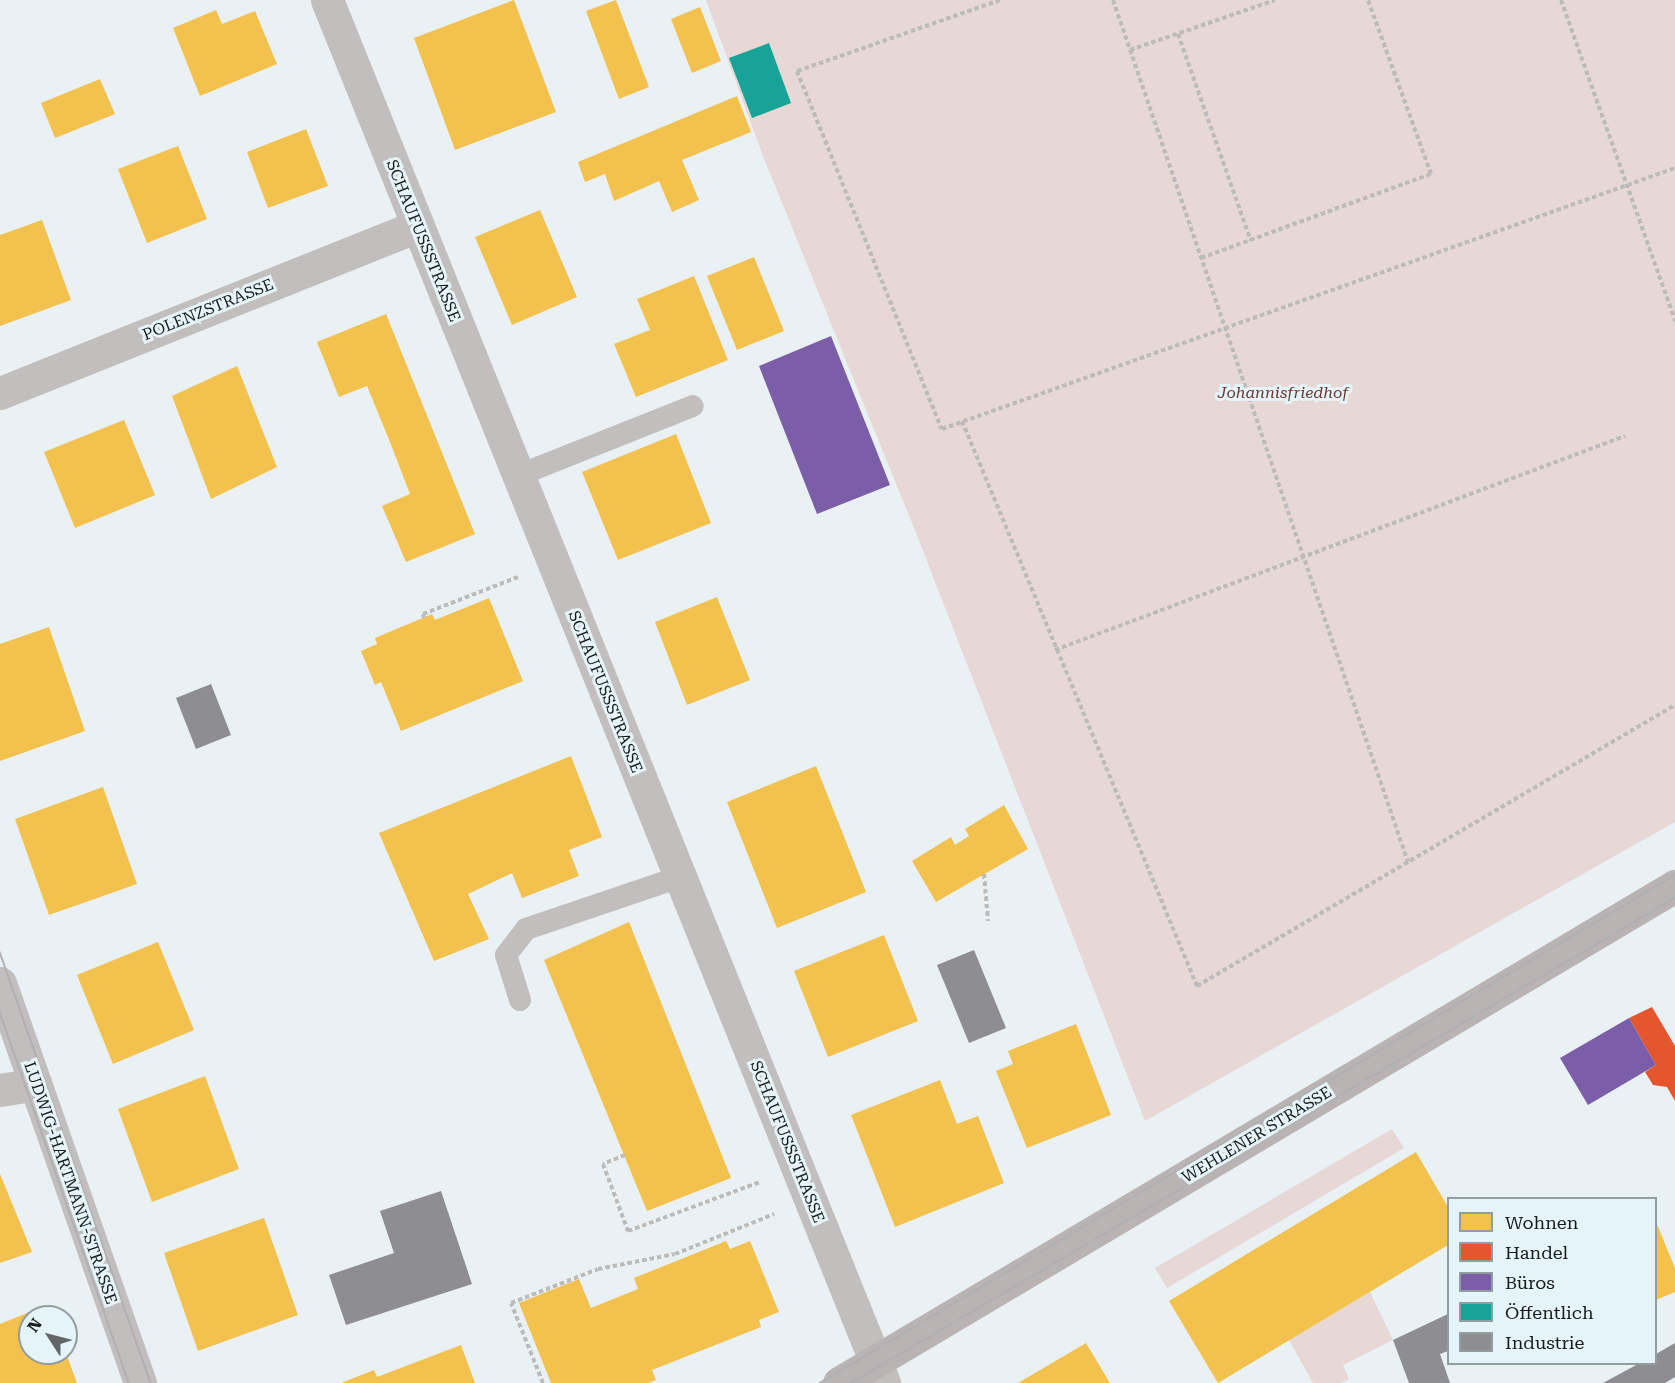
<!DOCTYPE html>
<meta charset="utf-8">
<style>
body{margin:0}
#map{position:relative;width:1675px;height:1383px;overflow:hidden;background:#e9f1f4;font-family:"Roboto Serif",serif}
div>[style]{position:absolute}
.green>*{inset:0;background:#e7d7d5}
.homes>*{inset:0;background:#f2c14e}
.shops>*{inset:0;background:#e4572e}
.offices>*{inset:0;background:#7b5ea7}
.public>*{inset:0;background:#17a398}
.industry>*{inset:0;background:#8d8d92}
.path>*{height:4px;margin-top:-2px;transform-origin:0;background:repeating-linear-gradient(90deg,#bbbbba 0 4.5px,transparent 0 7.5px)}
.lane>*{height:22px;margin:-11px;padding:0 11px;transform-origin:11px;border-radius:11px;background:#c2bebe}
.street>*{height:33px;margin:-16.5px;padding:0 16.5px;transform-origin:16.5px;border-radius:16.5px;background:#c2bebe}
.secondary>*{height:33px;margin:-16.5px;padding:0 16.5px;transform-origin:16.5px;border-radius:16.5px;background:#b9b4b3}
.tram>*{height:1.5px;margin:-0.75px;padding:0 0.75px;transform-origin:0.75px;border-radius:0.75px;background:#b0b0b2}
span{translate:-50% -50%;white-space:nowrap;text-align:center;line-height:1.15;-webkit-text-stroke:6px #e5f4f8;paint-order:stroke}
.street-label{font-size:16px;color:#161b1d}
.park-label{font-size:16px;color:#6c3830;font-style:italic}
.legend{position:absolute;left:1447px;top:1197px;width:210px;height:168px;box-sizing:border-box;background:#e5f4f8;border:2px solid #929da0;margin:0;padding:8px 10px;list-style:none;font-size:18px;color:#161b1d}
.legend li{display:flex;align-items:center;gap:12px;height:30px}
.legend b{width:30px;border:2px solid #929da0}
.north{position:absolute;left:18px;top:1305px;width:60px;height:60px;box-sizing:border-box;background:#e5f4f8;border:2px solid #929da0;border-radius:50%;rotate:306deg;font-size:16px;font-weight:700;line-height:24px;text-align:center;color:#161b1d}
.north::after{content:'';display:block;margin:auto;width:21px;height:27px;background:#606668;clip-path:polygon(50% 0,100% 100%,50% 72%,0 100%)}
</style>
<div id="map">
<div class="green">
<i style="clip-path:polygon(706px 0,1675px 0,1675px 822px,1145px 1121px,916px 533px,763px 156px)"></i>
<i style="clip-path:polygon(1392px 1129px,1404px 1148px,1167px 1288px,1155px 1268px)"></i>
<i style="clip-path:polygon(1370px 1292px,1393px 1340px,1343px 1365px,1349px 1379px,1341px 1383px,1313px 1383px,1289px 1340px)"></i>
</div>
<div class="homes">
<i style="clip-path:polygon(514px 0,556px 112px,455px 150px,414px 38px)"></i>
<i style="clip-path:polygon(616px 0,649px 87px,619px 99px,586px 11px)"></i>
<i style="clip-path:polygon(700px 7px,721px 61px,692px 73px,671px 19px)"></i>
<i style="clip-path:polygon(216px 10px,222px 24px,255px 11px,277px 64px,200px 96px,173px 28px)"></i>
<i style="clip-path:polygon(100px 79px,115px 114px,55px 138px,41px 103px)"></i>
<i style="clip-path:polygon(737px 96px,751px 132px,682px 160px,699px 200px,672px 212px,659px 181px,614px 201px,605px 174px,585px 182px,578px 162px)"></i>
<i style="clip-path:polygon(306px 129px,328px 186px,268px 208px,247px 152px)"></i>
<i style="clip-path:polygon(178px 146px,207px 219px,147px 243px,118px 169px)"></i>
<i style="clip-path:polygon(540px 210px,577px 297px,512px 325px,475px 237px)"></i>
<i style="clip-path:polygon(42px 220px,71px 300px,0 326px,0 235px)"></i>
<i style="clip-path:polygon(754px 257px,784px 331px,737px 350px,707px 276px)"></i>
<i style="clip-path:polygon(694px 276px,728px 360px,636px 397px,614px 344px,650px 330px,637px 299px)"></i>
<i style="clip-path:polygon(386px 314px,475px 534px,406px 562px,382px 506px,410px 494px,390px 442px,367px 386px,339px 397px,317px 342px)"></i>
<i style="clip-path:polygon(237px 366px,277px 467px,211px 499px,172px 396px)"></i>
<i style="clip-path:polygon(124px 420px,155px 495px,75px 528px,44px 452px)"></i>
<i style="clip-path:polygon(676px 434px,711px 523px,618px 560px,582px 472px)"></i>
<i style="clip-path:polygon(717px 597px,750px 680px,687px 705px,655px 622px)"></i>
<i style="clip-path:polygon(489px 598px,523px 681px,401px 731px,381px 682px,375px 685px,361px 651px,377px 644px,375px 638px,432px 614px,435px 620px)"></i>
<i style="clip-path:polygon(49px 627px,85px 731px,0 761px,0 644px)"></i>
<i style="clip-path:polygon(571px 756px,602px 837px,569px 850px,579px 876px,522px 898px,512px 873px,468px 894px,489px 939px,434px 961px,379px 833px)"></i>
<i style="clip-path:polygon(816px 766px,866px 892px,777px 928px,727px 802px)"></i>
<i style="clip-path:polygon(103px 787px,137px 884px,49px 915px,15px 819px)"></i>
<i style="clip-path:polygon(1004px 805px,1028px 849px,936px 902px,912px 861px,951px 837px,955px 845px,969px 836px,965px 829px)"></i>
<i style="clip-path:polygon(629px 922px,731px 1178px,647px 1211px,544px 960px)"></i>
<i style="clip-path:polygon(884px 935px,918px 1021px,828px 1057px,794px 971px)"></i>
<i style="clip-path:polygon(158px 942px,194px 1030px,113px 1064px,77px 975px)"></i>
<i style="clip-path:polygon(1076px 1024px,1111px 1115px,1027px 1148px,996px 1071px,1013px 1064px,1008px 1051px)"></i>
<i style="clip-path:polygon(205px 1076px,239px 1169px,152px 1202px,118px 1109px)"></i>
<i style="clip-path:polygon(940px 1080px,957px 1124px,978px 1116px,1004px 1183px,895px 1227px,851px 1115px)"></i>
<i style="clip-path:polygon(1416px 1152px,1448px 1207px,1448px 1245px,1218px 1383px,1169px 1301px)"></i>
<i style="clip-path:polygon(0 1174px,32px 1252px,0 1263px)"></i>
<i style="clip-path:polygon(264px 1218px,298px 1315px,198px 1351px,164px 1253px)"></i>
<i style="clip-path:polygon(1656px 1222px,1675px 1268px,1675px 1292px,1656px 1300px)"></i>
<i style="clip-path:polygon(726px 1241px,730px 1249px,750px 1241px,779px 1312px,759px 1320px,761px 1327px,652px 1370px,656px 1380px,648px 1383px,551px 1383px,519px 1303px,579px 1279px,591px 1308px,638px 1289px,634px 1278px)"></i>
<i style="clip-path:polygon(47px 1305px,51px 1317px,30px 1317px,30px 1353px,66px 1353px,77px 1383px,0 1383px,0 1324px)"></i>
<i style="clip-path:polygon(1086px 1343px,1110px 1383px,1018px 1383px)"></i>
<i style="clip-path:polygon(461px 1345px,475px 1383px,341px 1383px,374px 1370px,377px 1377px)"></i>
</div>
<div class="shops">
<i style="clip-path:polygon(1652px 1007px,1675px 1046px,1675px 1101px,1667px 1087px,1653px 1085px,1645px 1072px,1656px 1065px,1629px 1018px)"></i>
</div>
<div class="offices">
<i style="clip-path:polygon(831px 336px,890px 485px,817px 514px,759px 366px)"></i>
<i style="clip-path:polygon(1629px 1018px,1656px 1065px,1588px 1105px,1560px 1058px)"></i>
</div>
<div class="public">
<i style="clip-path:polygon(769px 43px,791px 103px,752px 118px,729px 58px)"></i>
</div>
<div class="industry">
<i style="clip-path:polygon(211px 684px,231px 735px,196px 749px,176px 698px)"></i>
<i style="clip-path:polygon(974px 950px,1006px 1028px,969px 1043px,937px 965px)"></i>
<i style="clip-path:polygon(441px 1191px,472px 1284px,346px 1325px,329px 1275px,394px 1253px,380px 1211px)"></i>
<i style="clip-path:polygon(1448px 1314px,1448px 1351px,1440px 1354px,1450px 1383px,1409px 1383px,1393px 1340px)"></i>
<i style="clip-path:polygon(1675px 1343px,1675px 1377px,1665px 1383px,1603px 1383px,1638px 1364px,1656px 1364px,1656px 1354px)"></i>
</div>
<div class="path">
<i style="left:1000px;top:0;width:215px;rotate:160.7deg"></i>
<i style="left:797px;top:71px;width:386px;rotate:68deg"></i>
<i style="left:942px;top:429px;width:778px;rotate:-19.6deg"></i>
<i style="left:1113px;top:0;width:911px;rotate:71.11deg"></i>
<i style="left:1561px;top:0;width:341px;rotate:70.4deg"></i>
<i style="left:1178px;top:34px;width:219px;rotate:70.6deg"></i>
<i style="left:1130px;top:50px;width:153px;rotate:-19deg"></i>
<i style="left:1201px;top:258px;width:245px;rotate:-20.1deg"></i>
<i style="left:1431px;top:174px;width:185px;rotate:-109.9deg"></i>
<i style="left:962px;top:421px;width:612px;rotate:67.42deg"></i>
<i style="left:1197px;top:986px;width:554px;rotate:-30.45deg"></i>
<i style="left:424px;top:618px;width:4px;rotate:-104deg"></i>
<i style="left:423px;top:614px;width:102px;rotate:-21.3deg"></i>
<i style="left:1055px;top:650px;width:609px;rotate:-20.58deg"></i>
<i style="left:984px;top:874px;width:47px;rotate:85.1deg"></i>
<i style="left:625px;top:1155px;width:24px;rotate:158deg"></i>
<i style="left:603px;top:1164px;width:72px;rotate:69.5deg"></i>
<i style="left:628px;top:1231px;width:141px;rotate:-20.4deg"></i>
<i style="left:543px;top:1383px;width:86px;rotate:-111.8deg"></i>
<i style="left:511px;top:1303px;width:93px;rotate:-21.3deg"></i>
<i style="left:598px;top:1269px;width:78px;rotate:-11deg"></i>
<i style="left:675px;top:1254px;width:107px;rotate:-22deg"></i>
</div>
<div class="lane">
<i style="left:517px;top:476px;width:189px;rotate:-21.7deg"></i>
<i style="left:520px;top:1000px;width:47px;rotate:-107.3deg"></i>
<i style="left:506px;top:955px;width:33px;rotate:-52deg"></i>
<i style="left:526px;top:929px;width:163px;rotate:-18.7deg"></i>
</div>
<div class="street">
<i style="left:327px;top:0;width:1491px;rotate:68.06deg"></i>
<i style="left:0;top:393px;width:448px;rotate:-21.8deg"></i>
<i style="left:0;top:983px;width:424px;rotate:70.7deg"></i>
<i style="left:0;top:1090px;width:36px;rotate:-9deg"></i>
</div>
<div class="secondary">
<i style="left:839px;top:1383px;width:973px;rotate:-30.73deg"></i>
</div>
<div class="tram">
<i style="left:0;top:952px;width:457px;rotate:70.7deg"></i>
<i style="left:0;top:1012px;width:393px;rotate:70.8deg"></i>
<i style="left:820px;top:1383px;width:995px;rotate:-30.72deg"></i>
<i style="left:851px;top:1383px;width:956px;rotate:-30.48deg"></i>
</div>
<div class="street-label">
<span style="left:423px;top:241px;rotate:68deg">SCHAUFUSSSTRASSE</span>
<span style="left:208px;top:310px;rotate:-22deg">POLENZSTRASSE</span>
<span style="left:605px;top:692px;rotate:68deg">SCHAUFUSSSTRASSE</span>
<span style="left:1257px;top:1135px;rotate:-31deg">WEHLENER STRASSE</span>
<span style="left:787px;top:1142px;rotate:68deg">SCHAUFUSSSTRASSE</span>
<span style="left:70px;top:1183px;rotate:71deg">LUDWIG-HARTMANN-STRASSE</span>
</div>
<div class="park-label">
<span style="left:1283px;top:393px">Johannisfriedhof</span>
</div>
<ul class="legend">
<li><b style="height:16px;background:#f2c14e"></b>Wohnen</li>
<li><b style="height:16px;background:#e4572e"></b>Handel</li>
<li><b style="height:16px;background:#7b5ea7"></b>Büros</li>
<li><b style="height:16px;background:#17a398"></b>Öffentlich</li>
<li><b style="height:16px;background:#8d8d92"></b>Industrie</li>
</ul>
<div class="north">N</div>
</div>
